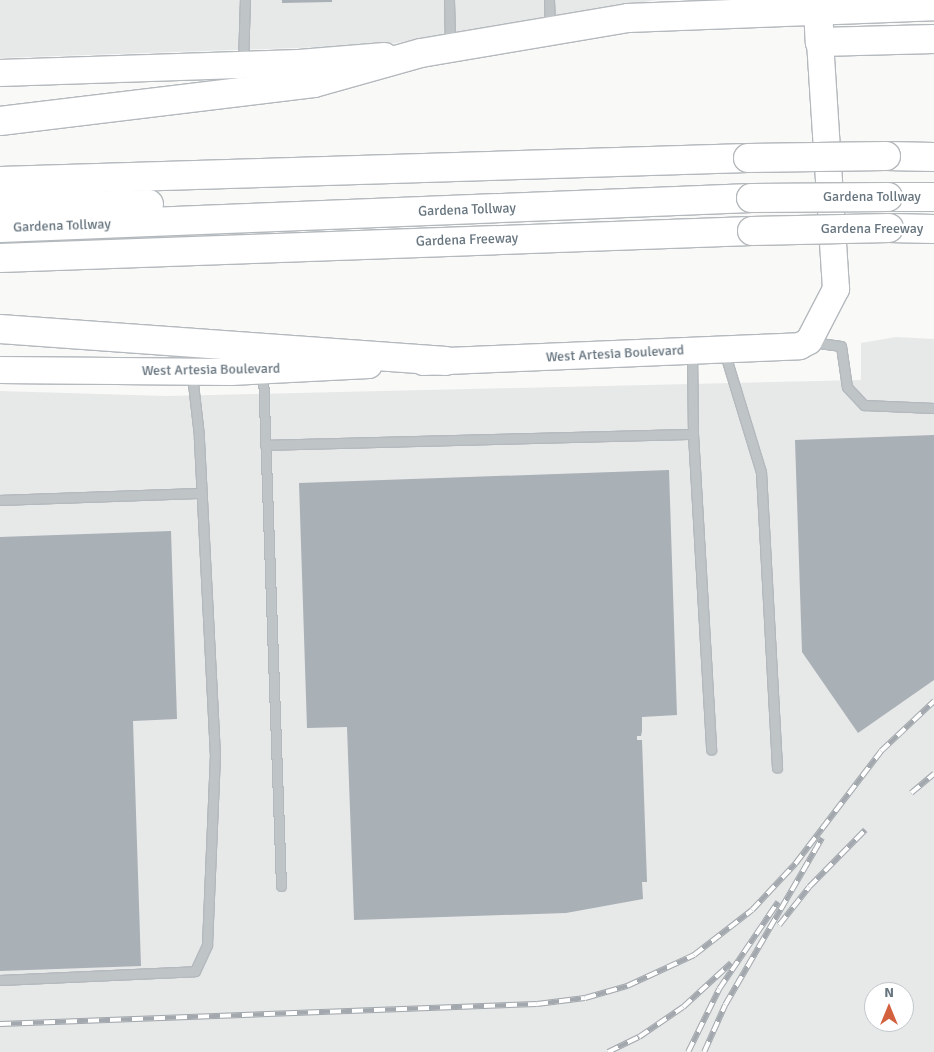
<!DOCTYPE html>
<style>
body{margin:0}
#map{position:relative;width:934px;height:1052px;overflow:hidden;background:#f9f9f8;font-family:Signika,sans-serif}
div>[style]{position:absolute}
.built>*{inset:0;background:#e7e8e8}
.building>*{inset:0;background:#a9b0b6}
.roads{filter:drop-shadow(1px 0 #b4b9bd) drop-shadow(-1px 0 #b4b9bd) drop-shadow(0 1px #b4b9bd) drop-shadow(0 -1px #b4b9bd)}
.lane>*{height:9px;margin:-4.5px;padding:0 4.5px;transform-origin:4.5px;border-radius:4.5px;background:#bfc4c7}
.secondary>*{height:26px;margin:-13px;padding:0 13px;transform-origin:13px;border-radius:13px;background:#fff}
.primary>*{height:28px;margin:-14px;padding:0 14px;transform-origin:14px;border-radius:14px;background:#fff}
.highway>*{height:28px;margin:-14px;padding:0 14px;transform-origin:14px;border-radius:14px;background:#fff}
.rail>*{height:5.5px;margin-top:-2.75px;transform-origin:0;background:repeating-linear-gradient(90deg,#fff 0 11px,#a2a8ad 0 22px);box-sizing:border-box;border-block:1px solid #a2a8ad}
.bridges{filter:drop-shadow(1px 0 #b5b9bc) drop-shadow(-1px 0 #b5b9bc) drop-shadow(0 1px #b5b9bc) drop-shadow(0 -1px #b5b9bc)}
.highway-bridge>*{height:28px;margin:-14px;padding:0 14px;transform-origin:14px;border-radius:14px;background:#fff}
span{translate:-50% -50%;white-space:nowrap;text-align:center;line-height:1.15;-webkit-text-stroke:5px #fff;paint-order:stroke}
.street-label{font-size:14px;color:#67757f}
.north{position:absolute;left:864px;top:982px;width:50px;height:50px;box-sizing:border-box;background:#fff;border:1px solid #c2c8cc;border-radius:50%;rotate:0deg;font-size:14px;font-weight:700;line-height:20px;text-align:center;color:#67757f}
.north::after{content:'';display:block;margin:auto;width:18px;height:22px;background:#d3613e;clip-path:polygon(50% 0,100% 100%,50% 72%,0 100%)}
</style>
<div id="map">
<div class="built">
<i style="clip-path:polygon(0 0,657px 0,384px 45px,0 58px)"></i>
<i style="clip-path:polygon(evenodd,896px 337px,934px 339px,934px 1052px,0 1052px,0 391px,166px 396px,861px 380px,861px 343px,896px 337px,874px 992px,904px 992px,904px 1022px,874px 1022px,874px 992px)"></i>
</div>
<div class="building">
<i style="clip-path:polygon(282px 0,332px 0,332px 2px,282px 3px)"></i>
<i style="clip-path:polygon(934px 435px,934px 680px,858px 733px,802px 652px,795px 440px)"></i>
<i style="clip-path:polygon(669px 470px,677px 715px,642px 717px,642px 731px,641px 736px,637px 736px,637px 740px,642px 740px,647px 882px,642px 882px,643px 899px,566px 913px,354px 920px,347px 727px,307px 728px,299px 483px)"></i>
<i style="clip-path:polygon(171px 531px,177px 719px,133px 721px,141px 966px,0 971px,0 537px)"></i>
</div>
<div class="roads">
<div class="lane">
<i style="left:449px;top:0;width:45px;rotate:88.7deg"></i>
<i style="left:549px;top:0;width:29px;rotate:88deg"></i>
<i style="left:243px;top:62px;width:62px;rotate:-88.2deg"></i>
<i style="left:812px;top:342px;width:29px;rotate:8deg"></i>
<i style="left:841px;top:346px;width:41px;rotate:81.7deg"></i>
<i style="left:847px;top:387px;width:25px;rotate:47deg"></i>
<i style="left:864px;top:405px;width:70px;rotate:2.5deg"></i>
<i style="left:724px;top:351px;width:127px;rotate:73deg"></i>
<i style="left:761px;top:472px;width:296px;rotate:86.9deg"></i>
<i style="left:692px;top:353px;width:81px;rotate:89.3deg"></i>
<i style="left:263px;top:373px;width:513px;rotate:87.99deg"></i>
<i style="left:265px;top:445px;width:428px;rotate:-1.5deg"></i>
<i style="left:693px;top:434px;width:316px;rotate:86.7deg"></i>
<i style="left:0;top:500px;width:201px;rotate:-2deg"></i>
<i style="left:0;top:980px;width:195px;rotate:-2.6deg"></i>
<i style="left:195px;top:971px;width:29px;rotate:-65deg"></i>
<i style="left:207px;top:945px;width:189px;rotate:-87.6deg"></i>
<i style="left:215px;top:756px;width:320px;rotate:-92.9deg"></i>
<i style="left:199px;top:436px;width:61px;rotate:-96.5deg"></i>
</div>
<div class="secondary">
<i style="left:0;top:73px;width:299px;rotate:-1.9deg"></i>
<i style="left:299px;top:63px;width:86px;rotate:-4.7deg"></i>
<i style="left:423px;top:362px;width:377px;rotate:-2.4deg"></i>
<i style="left:800px;top:346px;width:10px;rotate:-29deg"></i>
<i style="left:809px;top:341px;width:59px;rotate:-62.6deg"></i>
<i style="left:836px;top:289px;width:248px;rotate:-93.7deg"></i>
<i style="left:0;top:370px;width:231px;rotate:0.5deg"></i>
<i style="left:231px;top:372px;width:138px;rotate:-2.9deg"></i>
</div>
<div class="primary">
<i style="left:818px;top:9px;width:33px;rotate:87deg"></i>
<i style="left:820px;top:42px;width:114px;rotate:-1.5deg"></i>
<i style="left:421px;top:53px;width:210px;rotate:-9.6deg"></i>
<i style="left:628px;top:18px;width:306px;rotate:-2.2deg"></i>
</div>
<div class="highway">
<i style="left:0;top:121px;width:316px;rotate:-6.9deg"></i>
<i style="left:314px;top:83px;width:111px;rotate:-15.7deg"></i>
<i style="left:886px;top:156px;width:48px;rotate:1.2deg"></i>
<i style="left:0;top:181px;width:748px;rotate:-1.76deg"></i>
<i style="left:888px;top:197px;width:46px"></i>
<i style="left:0;top:208px;width:149px;rotate:-1.5deg"></i>
<i style="left:0;top:228px;width:752px;rotate:-2.29deg"></i>
<i style="left:889px;top:228px;width:45px;rotate:1.3deg"></i>
<i style="left:0;top:258px;width:752px;rotate:-2.06deg"></i>
<i style="left:0;top:329px;width:447px;rotate:4.1deg"></i>
</div>
</div>
<div class="rail">
<i style="left:911px;top:793px;width:30px;rotate:-40deg"></i>
<i style="left:779px;top:925px;width:48px;rotate:-51.7deg"></i>
<i style="left:809px;top:887px;width:80px;rotate:-45.5deg"></i>
<i style="left:0;top:1024px;width:537px;rotate:-2.13deg"></i>
<i style="left:537px;top:1004px;width:48px;rotate:-7.1deg"></i>
<i style="left:585px;top:998px;width:44px;rotate:-15.9deg"></i>
<i style="left:627px;top:986px;width:74px;rotate:-24.8deg"></i>
<i style="left:694px;top:955px;width:73px;rotate:-37.8deg"></i>
<i style="left:752px;top:910px;width:63px;rotate:-46.9deg"></i>
<i style="left:795px;top:864px;width:142px;rotate:-52.7deg"></i>
<i style="left:881px;top:751px;width:73px;rotate:-43.3deg"></i>
<i style="left:608px;top:1052px;width:34px;rotate:-26deg"></i>
<i style="left:639px;top:1037px;width:53px;rotate:-34.3deg"></i>
<i style="left:683px;top:1007px;width:65px;rotate:-42.5deg"></i>
<i style="left:688px;top:1052px;width:70px;rotate:-63.8deg"></i>
<i style="left:719px;top:989px;width:105px;rotate:-55.9deg"></i>
<i style="left:704px;top:1052px;width:51px;rotate:-65.9deg"></i>
<i style="left:725px;top:1005px;width:193px;rotate:-59.9deg"></i>
</div>
<div class="bridges">
<div class="highway-bridge">
<i style="left:748px;top:158px;width:138px;rotate:-0.8deg"></i>
<i style="left:751px;top:198px;width:137px;rotate:-0.4deg"></i>
<i style="left:752px;top:231px;width:137px;rotate:-1.3deg"></i>
</div>
</div>
<div class="street-label">
<span style="left:872px;top:197px">Gardena Tollway</span>
<span style="left:467px;top:210px;rotate:-2deg">Gardena Tollway</span>
<span style="left:62px;top:226px;rotate:-2deg">Gardena Tollway</span>
<span style="left:872px;top:229px">Gardena Freeway</span>
<span style="left:467px;top:240px;rotate:-2deg">Gardena Freeway</span>
<span style="left:615px;top:354px;rotate:-3deg">West Artesia Boulevard</span>
<span style="left:211px;top:370px;rotate:-1deg">West Artesia Boulevard</span>
</div>
<div class="north">N</div>
</div>
